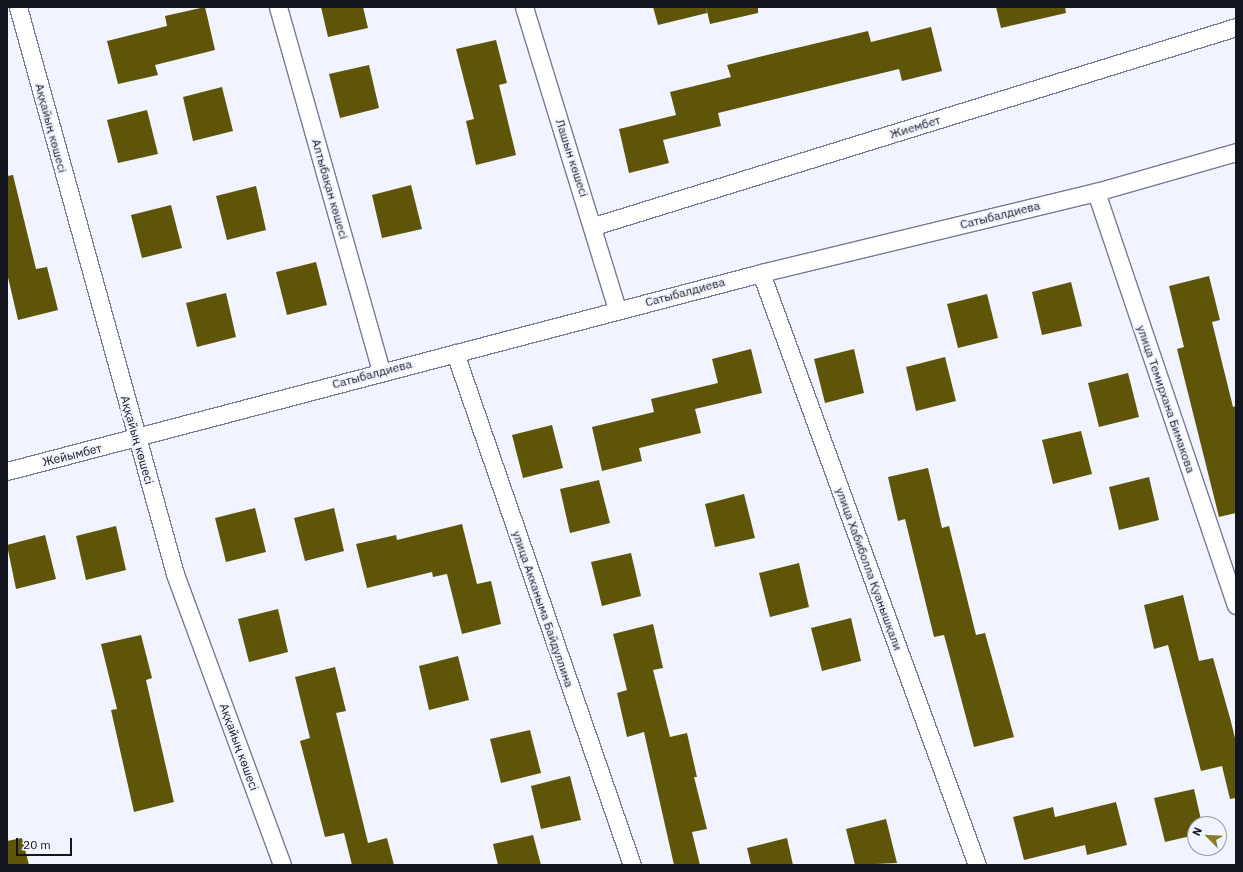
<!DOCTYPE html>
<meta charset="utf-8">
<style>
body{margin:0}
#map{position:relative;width:1243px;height:872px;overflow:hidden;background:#f1f3ff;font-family:"IBM Plex Sans",sans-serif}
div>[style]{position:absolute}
.building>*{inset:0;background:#5e5509}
.roads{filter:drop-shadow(1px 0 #777a93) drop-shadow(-1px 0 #777a93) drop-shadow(0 1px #777a93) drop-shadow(0 -1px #777a93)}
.street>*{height:17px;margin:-8.5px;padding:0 8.5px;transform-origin:8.5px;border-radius:8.5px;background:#fff}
span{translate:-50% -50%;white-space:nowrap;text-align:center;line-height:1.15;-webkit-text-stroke:4px #f1f3ff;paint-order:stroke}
.street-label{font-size:12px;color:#14161f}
.frame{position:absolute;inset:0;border:8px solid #14161f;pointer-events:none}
.north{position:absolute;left:1187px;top:816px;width:40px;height:40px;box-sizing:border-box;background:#f1f3ff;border:1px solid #999ba5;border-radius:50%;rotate:294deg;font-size:11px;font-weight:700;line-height:16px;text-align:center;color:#14161f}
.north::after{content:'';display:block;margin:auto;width:14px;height:18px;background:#887d23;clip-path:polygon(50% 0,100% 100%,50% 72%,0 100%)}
.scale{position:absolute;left:16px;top:838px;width:56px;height:18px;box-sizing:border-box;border:2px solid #14161f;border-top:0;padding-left:5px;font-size:12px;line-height:14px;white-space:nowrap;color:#14161f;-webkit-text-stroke:3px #f1f3ff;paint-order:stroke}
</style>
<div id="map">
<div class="building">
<i style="clip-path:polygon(205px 7px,215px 50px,155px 65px,158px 75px,118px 84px,107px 41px,167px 26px,165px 16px)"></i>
<i style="clip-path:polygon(321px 7px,363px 7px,368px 28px,328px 37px)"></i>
<i style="clip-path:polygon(653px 7px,758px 7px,758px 13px,710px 24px,706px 7px,707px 13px,658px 25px)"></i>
<i style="clip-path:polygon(996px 7px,1065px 7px,1066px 13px,1001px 28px)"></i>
<i style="clip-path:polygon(931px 27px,942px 71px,902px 81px,899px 69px,718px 113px,721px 126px,663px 140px,669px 163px,629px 173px,619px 129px,676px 115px,670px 92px,731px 77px,727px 65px,767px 55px,868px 31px,871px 42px)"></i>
<i style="clip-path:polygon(496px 40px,507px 83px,499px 85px,516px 155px,476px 165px,466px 121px,474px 119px,456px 49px)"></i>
<i style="clip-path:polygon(369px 65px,379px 108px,340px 118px,329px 74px)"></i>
<i style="clip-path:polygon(222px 87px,233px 131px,193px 141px,183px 97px)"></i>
<i style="clip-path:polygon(147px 110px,158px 154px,118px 163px,107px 120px)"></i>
<i style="clip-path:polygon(13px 175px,36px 269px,47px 267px,58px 310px,18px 320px,7px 273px,7px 176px)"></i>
<i style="clip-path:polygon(411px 185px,422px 229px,382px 238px,372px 195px)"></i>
<i style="clip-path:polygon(256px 186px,266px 230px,227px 240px,216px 196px)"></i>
<i style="clip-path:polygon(171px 205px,182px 248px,142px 258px,131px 215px)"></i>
<i style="clip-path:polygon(316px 262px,327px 305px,287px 315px,276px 272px)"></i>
<i style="clip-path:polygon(1209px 276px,1220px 320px,1212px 322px,1233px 407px,1236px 406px,1236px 513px,1219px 517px,1177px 349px,1184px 347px,1169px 286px)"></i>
<i style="clip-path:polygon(1071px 282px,1082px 326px,1042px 335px,1032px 292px)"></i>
<i style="clip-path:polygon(226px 293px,236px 337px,197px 347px,186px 303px)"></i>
<i style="clip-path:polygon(987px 294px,998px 338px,958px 348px,947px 304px)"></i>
<i style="clip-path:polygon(751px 349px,762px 393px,695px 409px,701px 433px,639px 448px,642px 461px,602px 471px,592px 427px,654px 412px,651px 399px,718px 383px,712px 359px)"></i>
<i style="clip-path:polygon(854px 349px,864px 393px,825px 403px,814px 359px)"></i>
<i style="clip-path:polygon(945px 357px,956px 401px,916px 411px,906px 367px)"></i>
<i style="clip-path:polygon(1128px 373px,1139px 417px,1099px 427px,1088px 383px)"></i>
<i style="clip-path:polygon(552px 425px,563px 468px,523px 478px,512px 435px)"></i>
<i style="clip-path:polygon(1081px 431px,1092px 474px,1053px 484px,1042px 440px)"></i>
<i style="clip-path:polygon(928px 468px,942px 528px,949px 526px,976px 635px,985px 633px,1014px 737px,974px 747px,944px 635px,934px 637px,905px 519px,898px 521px,888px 477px)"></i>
<i style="clip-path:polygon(1149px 477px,1159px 520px,1119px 530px,1109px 487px)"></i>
<i style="clip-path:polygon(599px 480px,610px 523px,570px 533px,560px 489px)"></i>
<i style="clip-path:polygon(744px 494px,755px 538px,715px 547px,705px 504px)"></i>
<i style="clip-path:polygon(255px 508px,266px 552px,226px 562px,215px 518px)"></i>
<i style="clip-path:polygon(334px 508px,344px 551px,305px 561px,294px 518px)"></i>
<i style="clip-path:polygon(462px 524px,477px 584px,491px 581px,501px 624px,462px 634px,447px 574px,433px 577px,432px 572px,367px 588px,356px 544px,396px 535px,397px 540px)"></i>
<i style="clip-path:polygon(116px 526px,126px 570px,86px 580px,76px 536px)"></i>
<i style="clip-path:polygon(45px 535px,56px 579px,16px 589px,7px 545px)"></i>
<i style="clip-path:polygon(631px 553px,641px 596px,602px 606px,591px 562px)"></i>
<i style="clip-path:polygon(799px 563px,809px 607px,770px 617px,759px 573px)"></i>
<i style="clip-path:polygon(1183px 595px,1199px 661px,1213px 658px,1230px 718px,1236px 742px,1236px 798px,1230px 799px,1222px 766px,1201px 771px,1168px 645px,1154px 649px,1144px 605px)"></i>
<i style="clip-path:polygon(278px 609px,288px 652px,249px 662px,238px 619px)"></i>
<i style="clip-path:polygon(851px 618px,861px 661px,822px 671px,811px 628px)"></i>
<i style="clip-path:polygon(653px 624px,663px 668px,653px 670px,670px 737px,687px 733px,697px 777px,694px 777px,707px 829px,692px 832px,700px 865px,674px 865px,644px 732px,627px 737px,617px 693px,627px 690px,613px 634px)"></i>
<i style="clip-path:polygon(141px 635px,152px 678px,146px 680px,174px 802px,134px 812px,111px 710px,117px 709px,101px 644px)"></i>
<i style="clip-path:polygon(458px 656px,469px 700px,429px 710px,419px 666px)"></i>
<i style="clip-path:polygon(335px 667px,346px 711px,336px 713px,368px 843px,387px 838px,394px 865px,352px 865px,344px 833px,325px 837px,300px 741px,310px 738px,295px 677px)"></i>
<i style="clip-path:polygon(530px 730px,541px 773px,501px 783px,490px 739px)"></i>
<i style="clip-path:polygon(570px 776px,581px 820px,541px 829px,531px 786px)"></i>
<i style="clip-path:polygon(1194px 789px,1202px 824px,1195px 824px,1195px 835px,1165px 842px,1154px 798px)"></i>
<i style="clip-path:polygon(1116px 802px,1127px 845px,1087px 855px,1085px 845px,1024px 860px,1013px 817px,1053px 807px,1055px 817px)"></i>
<i style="clip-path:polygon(886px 819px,897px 863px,855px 865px,846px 829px)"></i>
<i style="clip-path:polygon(533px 835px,541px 865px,498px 865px,493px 844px)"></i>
<i style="clip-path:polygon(22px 838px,29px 865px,7px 865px,7px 841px)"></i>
<i style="clip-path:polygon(787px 838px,793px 865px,751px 865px,747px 848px)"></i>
</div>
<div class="roads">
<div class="street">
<i style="left:18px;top:7px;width:588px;rotate:74.52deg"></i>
<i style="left:175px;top:574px;width:310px;rotate:69.8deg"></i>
<i style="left:278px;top:7px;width:378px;rotate:74.2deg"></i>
<i style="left:524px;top:7px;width:317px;rotate:72.9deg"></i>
<i style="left:1096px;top:192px;width:436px;rotate:71.3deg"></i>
<i style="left:594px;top:226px;width:672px;rotate:-17.22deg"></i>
<i style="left:761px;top:273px;width:630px;rotate:69.95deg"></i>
<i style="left:455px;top:353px;width:542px;rotate:70.93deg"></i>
<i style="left:7px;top:471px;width:780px;rotate:-14.71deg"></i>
<i style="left:761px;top:273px;width:345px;rotate:-13.6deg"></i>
<i style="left:1096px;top:192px;width:146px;rotate:-15.9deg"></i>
</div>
</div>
<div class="street-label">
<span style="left:915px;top:127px;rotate:-17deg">Жиембет</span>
<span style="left:51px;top:128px;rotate:75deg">Аққайың көшесі</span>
<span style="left:572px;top:158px;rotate:72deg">Лашын көшесі</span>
<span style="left:330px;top:189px;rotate:74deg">Алтыбақан көшесі</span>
<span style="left:1000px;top:215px;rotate:-14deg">Сатыбалдиева</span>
<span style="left:685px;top:292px;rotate:-15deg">Сатыбалдиева</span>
<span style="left:372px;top:374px;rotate:-15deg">Сатыбалдиева</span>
<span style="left:1166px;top:399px;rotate:71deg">улица Темирхана Бимакова</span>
<span style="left:137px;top:440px;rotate:74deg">Аққайың көшесі</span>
<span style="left:72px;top:455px;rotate:-14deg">Жейымбет</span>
<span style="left:869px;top:569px;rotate:70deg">улица Хабиболла Қуанышқали</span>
<span style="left:543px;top:609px;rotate:71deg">улица Акканыма Байдуллина</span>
<span style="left:239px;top:747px;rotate:70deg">Аққайың көшесі</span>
</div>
<div class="frame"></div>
<div class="north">N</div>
<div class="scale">20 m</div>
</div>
